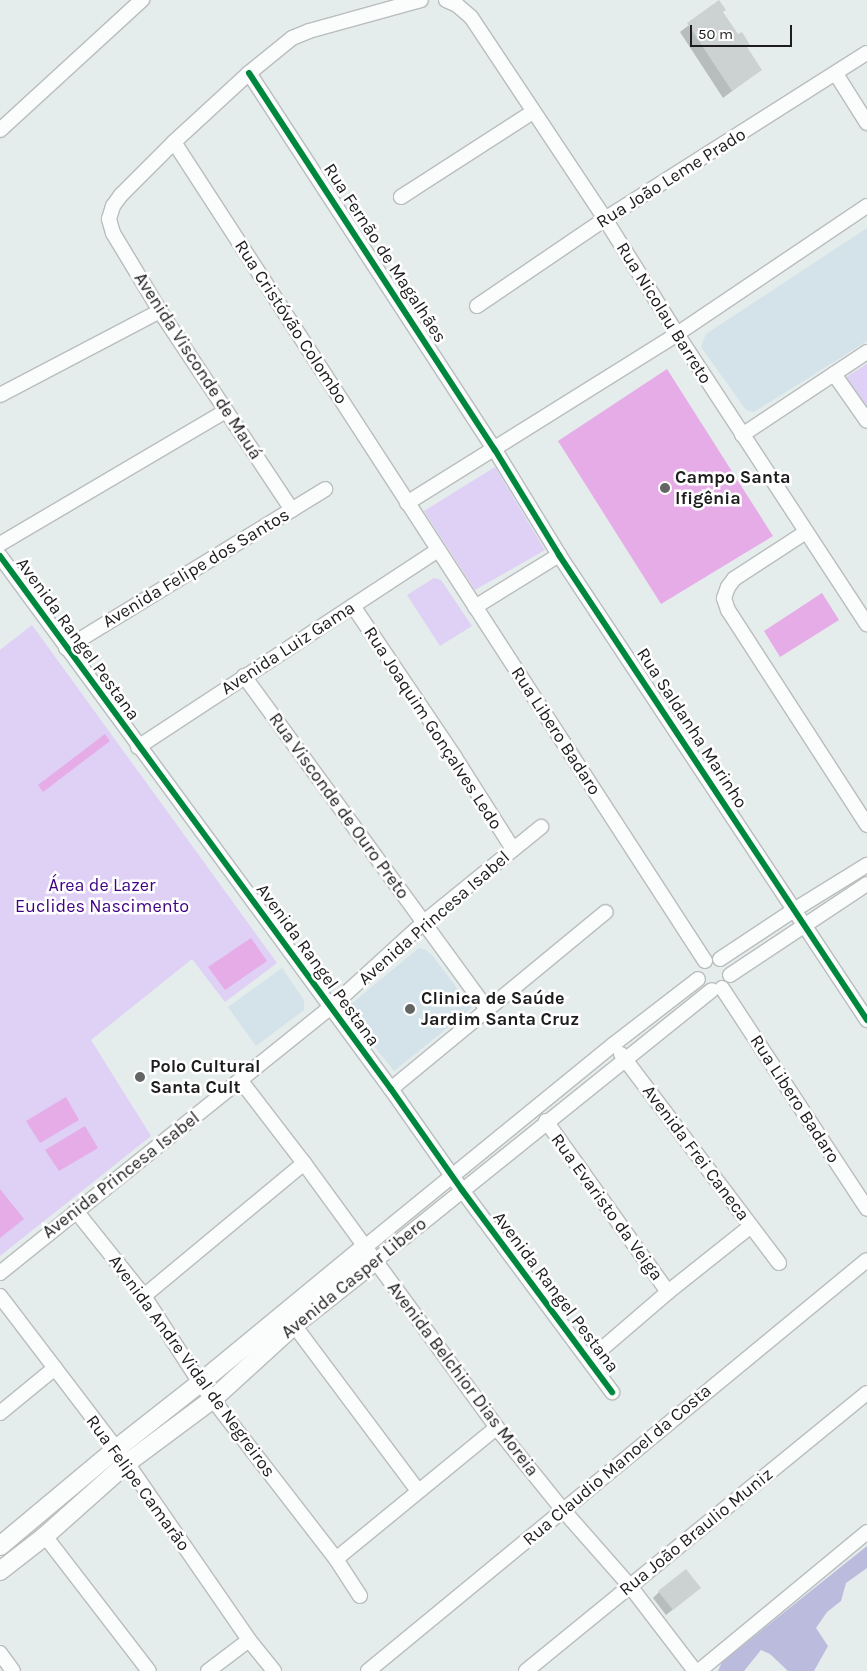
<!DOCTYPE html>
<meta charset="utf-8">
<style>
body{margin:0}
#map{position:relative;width:867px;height:1671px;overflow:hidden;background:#e5ecec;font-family:Karla,sans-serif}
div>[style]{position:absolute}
.education>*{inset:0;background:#d4e2e9}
.forest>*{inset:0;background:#bbbbde}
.park>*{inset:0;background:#dfd0f6}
.pitch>*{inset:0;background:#e6ace8}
.shadow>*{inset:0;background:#0003}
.building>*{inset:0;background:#ccd2d2}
.roads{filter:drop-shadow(1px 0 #babdbd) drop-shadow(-1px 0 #babdbd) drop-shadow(0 1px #babdbd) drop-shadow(0 -1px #babdbd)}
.minor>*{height:14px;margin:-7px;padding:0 7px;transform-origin:7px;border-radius:7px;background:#fbfcfc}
.tertiary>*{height:18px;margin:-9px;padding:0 9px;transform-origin:9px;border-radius:9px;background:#fbfcfc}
.cycleway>*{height:6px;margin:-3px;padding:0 3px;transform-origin:3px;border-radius:3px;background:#00873e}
.dots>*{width:14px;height:14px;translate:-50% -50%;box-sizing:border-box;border:2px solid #fff;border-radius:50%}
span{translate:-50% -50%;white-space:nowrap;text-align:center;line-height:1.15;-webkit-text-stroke:5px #fff;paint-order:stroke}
.street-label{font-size:18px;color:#1d1d1d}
.poi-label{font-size:18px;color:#1d1d1d;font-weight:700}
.left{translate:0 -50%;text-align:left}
.park-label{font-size:18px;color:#400285}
.scale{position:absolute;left:690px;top:25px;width:102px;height:22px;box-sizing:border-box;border:2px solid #1d1d1d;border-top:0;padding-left:6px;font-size:15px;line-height:18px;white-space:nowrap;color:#1d1d1d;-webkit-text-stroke:4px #fff;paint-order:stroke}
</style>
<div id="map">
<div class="education">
<i style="clip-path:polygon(867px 228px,867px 341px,754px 412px,746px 410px,701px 347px,706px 334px)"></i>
<i style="clip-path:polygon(419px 948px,426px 950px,432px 955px,472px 1008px,394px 1071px,351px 1017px,351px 1004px)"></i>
<i style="clip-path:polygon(282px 968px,304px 1000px,304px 1010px,256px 1046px,228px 1007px)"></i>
</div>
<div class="forest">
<i style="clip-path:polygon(867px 1546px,867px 1568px,846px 1583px,841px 1601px,827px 1612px,816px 1628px,828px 1646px,814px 1671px,788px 1671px,770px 1654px,761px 1650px,744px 1671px,718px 1671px,722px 1662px)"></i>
</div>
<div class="park">
<i style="clip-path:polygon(867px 364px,867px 409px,865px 411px,843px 379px)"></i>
<i style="clip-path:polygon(495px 467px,545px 550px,475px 590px,424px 511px)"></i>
<i style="clip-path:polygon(434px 578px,441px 580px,472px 626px,440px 646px,407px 595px)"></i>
<i style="clip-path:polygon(32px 625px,277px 963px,225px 1002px,192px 959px,91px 1040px,151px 1136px,0 1256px,0 650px)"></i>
</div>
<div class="pitch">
<i style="clip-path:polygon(667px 369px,773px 536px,661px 604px,558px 441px)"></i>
<i style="clip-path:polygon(822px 593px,839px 620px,780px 657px,764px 631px)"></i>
<i style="clip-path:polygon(105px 734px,110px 741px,43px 792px,38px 785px)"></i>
<i style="clip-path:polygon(251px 938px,267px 961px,225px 990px,208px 967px)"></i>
<i style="clip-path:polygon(66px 1097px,79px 1120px,40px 1143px,26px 1121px)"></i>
<i style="clip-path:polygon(85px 1126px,98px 1148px,59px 1171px,45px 1150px)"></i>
<i style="clip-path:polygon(0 1189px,24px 1219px,0 1238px)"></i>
</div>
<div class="shadow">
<i style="clip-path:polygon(719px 2px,722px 12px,760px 70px,723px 98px,680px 32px)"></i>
<i style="clip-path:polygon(700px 1588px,666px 1615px,653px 1598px,659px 1592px)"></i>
</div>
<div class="building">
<i style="clip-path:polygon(719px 0,726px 10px,723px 12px,738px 34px,742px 32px,750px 45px,747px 47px,762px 70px,732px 91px,687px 23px)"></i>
<i style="clip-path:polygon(686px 1569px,701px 1588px,673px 1610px,658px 1591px)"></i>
</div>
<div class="roads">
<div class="minor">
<i style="left:446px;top:0;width:12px;rotate:24deg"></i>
<i style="left:457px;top:5px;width:18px;rotate:41deg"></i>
<i style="left:471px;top:17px;width:242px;rotate:56.4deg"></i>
<i style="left:605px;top:219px;width:136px;rotate:57.9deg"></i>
<i style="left:677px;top:334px;width:347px;rotate:56.8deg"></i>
<i style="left:249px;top:73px;width:450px;rotate:56.9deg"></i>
<i style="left:495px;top:450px;width:123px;rotate:58.6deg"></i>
<i style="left:559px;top:555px;width:558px;rotate:56.48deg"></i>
<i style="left:836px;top:74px;width:58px;rotate:57.7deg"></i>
<i style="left:0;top:130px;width:193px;rotate:-42.5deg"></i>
<i style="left:174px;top:142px;width:976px;rotate:57.04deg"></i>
<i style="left:401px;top:197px;width:157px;rotate:-32.8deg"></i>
<i style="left:477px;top:306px;width:155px;rotate:-34.2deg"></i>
<i style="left:605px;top:219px;width:310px;rotate:-32.4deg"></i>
<i style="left:834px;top:374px;width:57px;rotate:54.9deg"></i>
<i style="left:0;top:395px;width:181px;rotate:-27.7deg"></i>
<i style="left:742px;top:435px;width:150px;rotate:-33.6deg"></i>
<i style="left:407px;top:503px;width:319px;rotate:-32deg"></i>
<i style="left:677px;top:334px;width:229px;rotate:-34deg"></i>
<i style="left:292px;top:510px;width:239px;rotate:-123.6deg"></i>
<i style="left:160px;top:311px;width:91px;rotate:-121.1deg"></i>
<i style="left:113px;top:233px;width:15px;rotate:-106deg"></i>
<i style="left:109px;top:219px;width:14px;rotate:-73deg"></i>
<i style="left:113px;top:206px;width:14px;rotate:-54deg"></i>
<i style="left:121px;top:195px;width:75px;rotate:-45deg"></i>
<i style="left:174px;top:142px;width:102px;rotate:-42.6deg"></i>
<i style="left:249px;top:73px;width:55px;rotate:-39.1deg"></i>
<i style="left:292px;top:38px;width:18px;rotate:-22deg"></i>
<i style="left:309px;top:31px;width:116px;rotate:-15.5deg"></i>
<i style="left:806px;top:532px;width:86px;rotate:146.9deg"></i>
<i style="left:734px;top:579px;width:10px;rotate:127deg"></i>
<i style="left:728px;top:587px;width:12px;rotate:110deg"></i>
<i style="left:724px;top:598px;width:13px;rotate:72deg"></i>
<i style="left:728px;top:610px;width:256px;rotate:57.1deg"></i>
<i style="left:0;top:544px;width:262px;rotate:-30.5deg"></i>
<i style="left:0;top:556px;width:661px;rotate:53.74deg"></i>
<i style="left:391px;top:1089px;width:123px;rotate:54.9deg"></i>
<i style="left:462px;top:1190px;width:252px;rotate:53.4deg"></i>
<i style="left:353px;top:606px;width:181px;rotate:56deg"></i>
<i style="left:454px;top:756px;width:110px;rotate:57.6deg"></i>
<i style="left:475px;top:607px;width:99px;rotate:-31.8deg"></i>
<i style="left:66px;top:648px;width:304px;rotate:-31.5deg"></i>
<i style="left:244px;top:676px;width:412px;rotate:53.9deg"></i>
<i style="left:138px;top:747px;width:359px;rotate:-33.3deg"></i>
<i style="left:720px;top:959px;width:89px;rotate:-33.5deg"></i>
<i style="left:794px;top:910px;width:86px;rotate:-31.7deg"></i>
<i style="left:730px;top:975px;width:164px;rotate:-33.6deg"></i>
<i style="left:722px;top:988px;width:264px;rotate:56.7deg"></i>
<i style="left:621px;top:1054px;width:262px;rotate:52.9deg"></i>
<i style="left:241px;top:1081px;width:103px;rotate:52.5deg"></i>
<i style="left:304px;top:1163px;width:333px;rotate:53.9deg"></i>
<i style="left:500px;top:1432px;width:100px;rotate:51.1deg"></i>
<i style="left:563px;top:1510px;width:101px;rotate:48.6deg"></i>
<i style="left:630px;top:1586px;width:107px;rotate:52.6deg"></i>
<i style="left:391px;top:1089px;width:278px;rotate:-39.5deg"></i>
<i style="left:546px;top:1121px;width:210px;rotate:54.5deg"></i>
<i style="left:76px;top:1211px;width:109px;rotate:51.3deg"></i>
<i style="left:144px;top:1296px;width:103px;rotate:57.2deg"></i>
<i style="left:200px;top:1383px;width:222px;rotate:52.3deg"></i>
<i style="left:336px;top:1559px;width:44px;rotate:57deg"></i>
<i style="left:365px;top:1247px;width:321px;rotate:-39.2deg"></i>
<i style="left:614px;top:1044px;width:106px;rotate:-37.7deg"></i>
<i style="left:375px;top:1261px;width:432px;rotate:-38.8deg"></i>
<i style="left:0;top:1273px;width:425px;rotate:-38.8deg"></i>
<i style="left:331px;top:1007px;width:126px;rotate:-42.4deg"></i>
<i style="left:424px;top:922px;width:151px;rotate:-39.1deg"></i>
<i style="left:0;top:1296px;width:210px;rotate:52.7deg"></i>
<i style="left:127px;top:1463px;width:215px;rotate:55.4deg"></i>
<i style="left:249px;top:1640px;width:40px;rotate:51deg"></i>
<i style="left:144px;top:1296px;width:208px;rotate:-39.7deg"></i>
<i style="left:294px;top:1325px;width:207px;rotate:53.2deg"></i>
<i style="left:589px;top:1360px;width:104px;rotate:-40.7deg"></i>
<i style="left:668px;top:1292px;width:106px;rotate:-38.5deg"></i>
<i style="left:0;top:1413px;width:71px;rotate:-39.3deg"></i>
<i style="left:45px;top:1536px;width:170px;rotate:52.4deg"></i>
<i style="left:336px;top:1559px;width:207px;rotate:-39.3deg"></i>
<i style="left:0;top:1653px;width:22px;rotate:54deg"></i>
<i style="left:208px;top:1671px;width:51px;rotate:-37.1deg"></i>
<i style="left:368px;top:1671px;width:646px;rotate:-39.48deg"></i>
<i style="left:526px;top:1671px;width:440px;rotate:-39.2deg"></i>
<i style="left:699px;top:1671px;width:218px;rotate:-39.6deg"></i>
</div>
<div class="tertiary">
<i style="left:0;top:1546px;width:151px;rotate:-39.9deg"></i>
<i style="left:116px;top:1449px;width:107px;rotate:-38.2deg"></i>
<i style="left:200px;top:1383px;width:214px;rotate:-39.5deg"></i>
<i style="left:0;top:1571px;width:57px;rotate:-37.9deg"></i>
<i style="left:45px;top:1536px;width:110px;rotate:-41.7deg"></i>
<i style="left:127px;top:1463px;width:107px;rotate:-36.7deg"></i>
<i style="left:213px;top:1399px;width:110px;rotate:-42.4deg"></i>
<i style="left:294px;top:1325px;width:103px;rotate:-38.3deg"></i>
</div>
</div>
<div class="cycleway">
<i style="left:249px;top:73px;width:450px;rotate:56.9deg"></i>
<i style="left:495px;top:450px;width:123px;rotate:58.6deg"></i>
<i style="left:559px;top:555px;width:558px;rotate:56.48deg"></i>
<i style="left:0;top:556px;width:661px;rotate:53.74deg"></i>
<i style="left:391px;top:1089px;width:123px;rotate:54.9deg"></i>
<i style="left:462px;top:1190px;width:252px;rotate:53.4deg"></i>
</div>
<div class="dots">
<i style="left:665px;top:488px;background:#636565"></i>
<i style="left:410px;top:1009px;background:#636565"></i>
<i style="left:140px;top:1077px;background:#636565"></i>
</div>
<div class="street-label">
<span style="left:671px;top:178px;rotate:-32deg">Rua João Leme Prado</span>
<span style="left:385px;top:253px;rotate:57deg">Rua Fernão de Magalhães</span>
<span style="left:664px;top:313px;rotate:58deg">Rua Nicolau Barreto</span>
<span style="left:291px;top:322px;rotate:57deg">Rua Cristóvão Colombo</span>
<span style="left:198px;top:366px;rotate:57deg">Avenida Visconde de Mauá</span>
<span style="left:196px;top:568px;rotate:-31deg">Avenida Felipe dos Santos</span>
<span style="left:78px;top:639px;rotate:54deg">Avenida Rangel Pestana</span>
<span style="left:288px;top:648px;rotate:-33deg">Avenida Luiz Gama</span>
<span style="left:433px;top:728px;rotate:57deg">Rua Joaquim Gonçalves Ledo</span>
<span style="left:692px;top:728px;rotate:57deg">Rua Saldanha Marinho</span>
<span style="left:556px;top:731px;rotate:57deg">Rua Libero Badaro</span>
<span style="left:339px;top:806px;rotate:54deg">Rua Visconde de Ouro Preto</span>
<span style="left:434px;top:918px;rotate:-41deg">Avenida Princesa Isabel</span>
<span style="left:318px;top:965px;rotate:54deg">Avenida Rangel Pestana</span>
<span style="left:795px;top:1099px;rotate:57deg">Rua Libero Badaro</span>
<span style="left:696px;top:1153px;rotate:53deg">Avenida Frei Caneca</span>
<span style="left:121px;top:1175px;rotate:-38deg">Avenida Princesa Isabel</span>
<span style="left:607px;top:1207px;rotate:54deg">Rua Evaristo da Veiga</span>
<span style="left:354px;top:1278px;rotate:-39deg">Avenida Casper Libero</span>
<span style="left:556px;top:1292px;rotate:53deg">Avenida Rangel Pestana</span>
<span style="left:192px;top:1366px;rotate:54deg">Avenida Andre Vidal de Negreiros</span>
<span style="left:463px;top:1379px;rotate:53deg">Avenida Belchior Dias Moreia</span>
<span style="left:617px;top:1465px;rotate:-40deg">Rua Claudio Manoel da Costa</span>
<span style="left:138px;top:1483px;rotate:54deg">Rua Felipe Camarão</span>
<span style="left:696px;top:1532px;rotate:-39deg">Rua João Braulio Muniz</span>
</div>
<div class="poi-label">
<span class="left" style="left:675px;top:488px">Campo Santa<br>Ifigênia</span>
<span class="left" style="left:421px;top:1009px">Clinica de Saúde<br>Jardim Santa Cruz</span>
<span class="left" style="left:150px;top:1077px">Polo Cultural<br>Santa Cult</span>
</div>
<div class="park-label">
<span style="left:102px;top:896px">Área de Lazer<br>Euclides Nascimento</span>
</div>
<div class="scale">50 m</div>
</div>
